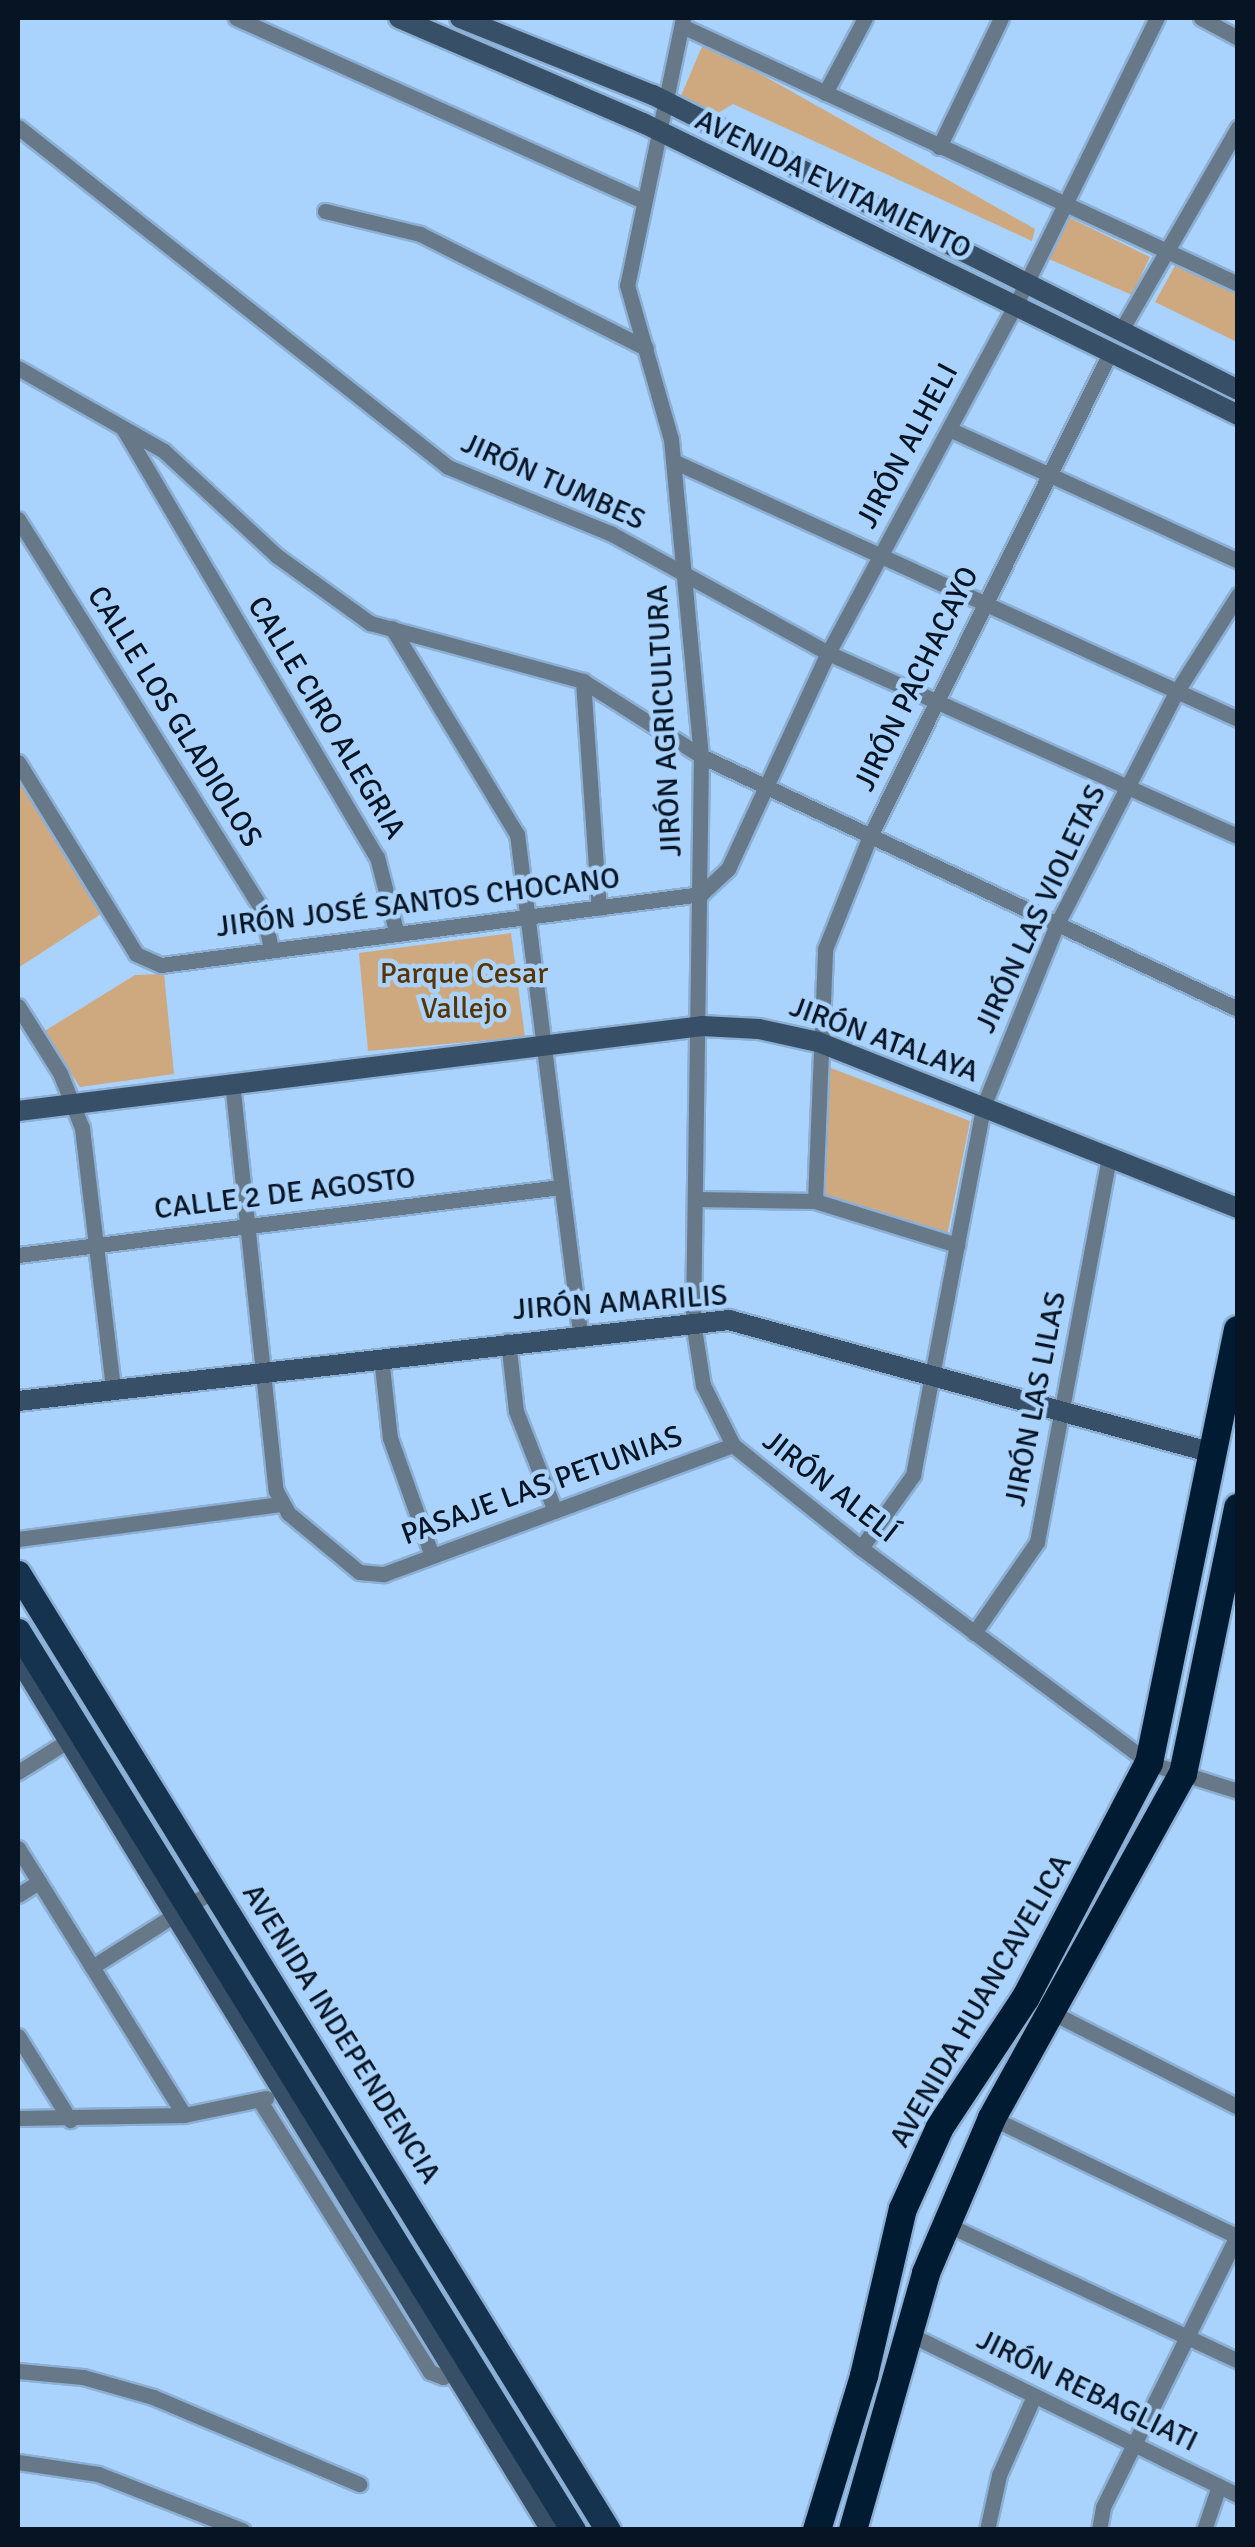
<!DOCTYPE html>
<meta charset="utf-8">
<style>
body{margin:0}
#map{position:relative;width:1255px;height:2547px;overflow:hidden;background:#a9d2fc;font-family:Signika,sans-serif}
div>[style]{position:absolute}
.green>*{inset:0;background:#cea980}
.roads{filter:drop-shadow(2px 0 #8cb0d5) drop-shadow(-2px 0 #8cb0d5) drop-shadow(0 2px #8cb0d5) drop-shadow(0 -2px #8cb0d5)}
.street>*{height:15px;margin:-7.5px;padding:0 7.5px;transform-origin:7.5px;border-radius:7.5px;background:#677889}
.secondary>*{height:20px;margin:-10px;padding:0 10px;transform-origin:10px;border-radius:10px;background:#374f67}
.primary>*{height:25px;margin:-12.5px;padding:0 12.5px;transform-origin:12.5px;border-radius:12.5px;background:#15334f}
.highway>*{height:28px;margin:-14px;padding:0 14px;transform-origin:14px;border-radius:14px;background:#011b33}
span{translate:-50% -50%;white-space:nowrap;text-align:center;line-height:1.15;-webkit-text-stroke:9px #a9d2fc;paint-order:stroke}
.street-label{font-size:30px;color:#061423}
.park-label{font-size:30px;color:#583400}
.frame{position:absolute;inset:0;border:20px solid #061423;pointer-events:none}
</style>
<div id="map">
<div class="green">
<i style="clip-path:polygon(704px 42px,1035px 229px,1032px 241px,733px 104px,708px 119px,677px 105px)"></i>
<i style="clip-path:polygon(1068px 217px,1150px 257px,1132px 295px,1049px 259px)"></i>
<i style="clip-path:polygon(1176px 264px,1237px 291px,1237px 342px,1155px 302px)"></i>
<i style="clip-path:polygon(18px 771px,104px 912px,18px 968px)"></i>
<i style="clip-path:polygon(511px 933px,525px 1037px,368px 1051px,359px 953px)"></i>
<i style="clip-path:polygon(164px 974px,174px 1074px,80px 1087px,43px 1032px,135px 975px)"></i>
<i style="clip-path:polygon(823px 1065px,970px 1121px,947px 1236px,823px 1194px)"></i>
</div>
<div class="roads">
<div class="street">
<i style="left:236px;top:18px;width:446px;rotate:24.2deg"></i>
<i style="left:683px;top:18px;width:273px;rotate:101.8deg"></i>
<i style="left:627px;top:285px;width:160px;rotate:74.1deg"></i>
<i style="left:671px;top:439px;width:318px;rotate:84.6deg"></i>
<i style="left:701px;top:756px;width:566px;rotate:90.81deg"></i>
<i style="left:693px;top:1322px;width:64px;rotate:81deg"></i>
<i style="left:703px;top:1385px;width:67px;rotate:63.4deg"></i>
<i style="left:733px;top:1445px;width:164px;rotate:38.8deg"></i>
<i style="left:861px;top:1548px;width:359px;rotate:36.7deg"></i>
<i style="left:1149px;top:1763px;width:93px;rotate:17.5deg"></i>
<i style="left:1201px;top:18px;width:42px;rotate:28.4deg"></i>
<i style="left:682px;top:26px;width:613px;rotate:24.89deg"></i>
<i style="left:825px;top:93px;width:85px;rotate:-61.9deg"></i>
<i style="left:18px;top:127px;width:548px;rotate:38.33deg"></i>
<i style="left:448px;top:467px;width:175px;rotate:22.2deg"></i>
<i style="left:610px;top:533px;width:249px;rotate:28.8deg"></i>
<i style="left:828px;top:653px;width:449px;rotate:24.1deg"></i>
<i style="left:939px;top:147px;width:143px;rotate:-64.3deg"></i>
<i style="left:325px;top:211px;width:98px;rotate:13.6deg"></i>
<i style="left:420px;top:234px;width:253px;rotate:26.8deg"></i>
<i style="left:1120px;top:332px;width:236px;rotate:-60deg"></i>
<i style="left:18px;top:368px;width:168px;rotate:29.6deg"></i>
<i style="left:164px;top:451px;width:154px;rotate:42.9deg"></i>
<i style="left:277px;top:556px;width:115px;rotate:35.8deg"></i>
<i style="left:370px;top:623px;width:221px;rotate:15.2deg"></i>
<i style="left:583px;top:681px;width:140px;rotate:32.4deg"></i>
<i style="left:701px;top:756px;width:594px;rotate:25.23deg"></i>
<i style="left:949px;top:429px;width:318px;rotate:24.5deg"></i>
<i style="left:124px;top:430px;width:496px;rotate:59.4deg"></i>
<i style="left:377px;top:857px;width:76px;rotate:75.6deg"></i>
<i style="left:673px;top:461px;width:621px;rotate:24.54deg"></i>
<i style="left:18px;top:519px;width:462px;rotate:58deg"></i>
<i style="left:263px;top:911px;width:39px;rotate:78deg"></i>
<i style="left:392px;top:628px;width:241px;rotate:58.8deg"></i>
<i style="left:517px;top:834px;width:502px;rotate:82.79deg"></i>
<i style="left:583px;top:681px;width:227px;rotate:86deg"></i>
<i style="left:18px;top:762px;width:225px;rotate:58.4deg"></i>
<i style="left:136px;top:954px;width:27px;rotate:24deg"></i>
<i style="left:161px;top:965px;width:545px;rotate:-7.49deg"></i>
<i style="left:701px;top:894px;width:37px;rotate:-43deg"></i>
<i style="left:728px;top:869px;width:238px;rotate:-65.2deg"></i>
<i style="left:828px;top:653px;width:392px;rotate:-61.7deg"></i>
<i style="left:1014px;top:308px;width:323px;rotate:-63.8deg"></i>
<i style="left:18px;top:1006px;width:79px;rotate:57.9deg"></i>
<i style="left:60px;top:1073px;width:59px;rotate:68.2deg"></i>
<i style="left:82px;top:1128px;width:263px;rotate:83.2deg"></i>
<i style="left:232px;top:1082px;width:411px;rotate:83.9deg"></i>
<i style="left:276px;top:1491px;width:25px;rotate:61deg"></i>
<i style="left:288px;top:1513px;width:92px;rotate:39.7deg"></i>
<i style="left:359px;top:1572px;width:25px;rotate:5deg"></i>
<i style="left:384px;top:1574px;width:372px;rotate:-20.3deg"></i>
<i style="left:696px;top:1199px;width:119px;rotate:1deg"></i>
<i style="left:815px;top:1201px;width:149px;rotate:17.2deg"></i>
<i style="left:815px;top:1201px;width:252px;rotate:-87.7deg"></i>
<i style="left:825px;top:949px;width:122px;rotate:-68.3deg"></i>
<i style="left:870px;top:836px;width:537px;rotate:-63.58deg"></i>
<i style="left:18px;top:1255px;width:546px;rotate:-7.15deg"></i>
<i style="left:508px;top:1341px;width:70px;rotate:83.5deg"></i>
<i style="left:516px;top:1411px;width:107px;rotate:68.7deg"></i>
<i style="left:381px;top:1357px;width:81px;rotate:83.7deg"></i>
<i style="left:390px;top:1438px;width:125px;rotate:70.4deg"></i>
<i style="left:18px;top:1539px;width:265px;rotate:-7.6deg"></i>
<i style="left:861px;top:1548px;width:90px;rotate:-54.5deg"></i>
<i style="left:913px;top:1475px;width:375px;rotate:-79.2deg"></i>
<i style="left:983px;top:1107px;width:197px;rotate:-68deg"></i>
<i style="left:1057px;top:924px;width:262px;rotate:-62.8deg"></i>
<i style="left:1177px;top:691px;width:114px;rotate:-57.6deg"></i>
<i style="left:974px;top:1633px;width:111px;rotate:-55.3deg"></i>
<i style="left:1037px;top:1542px;width:392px;rotate:-79.4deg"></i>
<i style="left:18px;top:1772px;width:70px;rotate:-32.1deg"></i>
<i style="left:18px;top:1848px;width:314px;rotate:58.1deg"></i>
<i style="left:18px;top:1895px;width:25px;rotate:-32deg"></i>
<i style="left:92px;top:1967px;width:144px;rotate:-32.3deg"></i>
<i style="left:1045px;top:2009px;width:216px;rotate:26.9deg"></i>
<i style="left:18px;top:2036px;width:99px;rotate:58.2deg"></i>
<i style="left:260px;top:2101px;width:320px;rotate:57.9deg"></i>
<i style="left:430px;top:2372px;width:14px;rotate:21deg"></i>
<i style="left:443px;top:2377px;width:14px;rotate:-30deg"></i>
<i style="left:18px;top:2118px;width:166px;rotate:-1deg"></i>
<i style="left:184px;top:2115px;width:84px;rotate:-11.7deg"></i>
<i style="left:992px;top:2118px;width:273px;rotate:25.8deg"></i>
<i style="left:946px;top:2224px;width:323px;rotate:25.1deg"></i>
<i style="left:913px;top:2336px;width:362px;rotate:26.1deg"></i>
<i style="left:18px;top:2371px;width:65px;rotate:5.3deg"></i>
<i style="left:83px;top:2377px;width:73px;rotate:15.9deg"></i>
<i style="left:153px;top:2397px;width:224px;rotate:22.9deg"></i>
<i style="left:18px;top:2462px;width:81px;rotate:8.5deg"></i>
<i style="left:98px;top:2474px;width:155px;rotate:21.3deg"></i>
<i style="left:987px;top:2530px;width:56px;rotate:-77.7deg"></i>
<i style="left:999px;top:2475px;width:86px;rotate:-66.1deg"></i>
<i style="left:1099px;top:2530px;width:23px;rotate:-80deg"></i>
<i style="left:1103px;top:2507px;width:305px;rotate:-63.7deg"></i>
<i style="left:1204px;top:2530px;width:46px;rotate:-71.2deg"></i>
</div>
<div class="secondary">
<i style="left:399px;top:18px;width:266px;rotate:23.3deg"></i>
<i style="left:643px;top:123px;width:663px;rotate:26.14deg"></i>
<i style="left:460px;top:18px;width:208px;rotate:21.8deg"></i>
<i style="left:653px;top:95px;width:655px;rotate:26.76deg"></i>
<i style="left:18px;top:1111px;width:689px;rotate:-7.08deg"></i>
<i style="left:702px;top:1026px;width:57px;rotate:3deg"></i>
<i style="left:759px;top:1029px;width:60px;rotate:12.4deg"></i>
<i style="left:818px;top:1042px;width:452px;rotate:21.6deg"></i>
<i style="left:18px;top:1401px;width:716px;rotate:-6.5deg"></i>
<i style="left:729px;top:1320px;width:502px;rotate:15.37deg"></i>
<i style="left:18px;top:1658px;width:1022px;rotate:58.57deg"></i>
</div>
<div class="primary">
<i style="left:18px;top:1573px;width:1124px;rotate:58.35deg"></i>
<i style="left:18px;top:1631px;width:1057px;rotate:58.31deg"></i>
</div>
<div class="highway">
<i style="left:817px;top:2530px;width:161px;rotate:-73deg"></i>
<i style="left:864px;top:2376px;width:171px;rotate:-76.9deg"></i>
<i style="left:903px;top:2209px;width:90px;rotate:-65.7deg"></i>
<i style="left:940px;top:2127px;width:156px;rotate:-56.5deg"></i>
<i style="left:1026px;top:1997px;width:264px;rotate:-62.3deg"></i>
<i style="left:1149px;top:1763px;width:442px;rotate:-78.4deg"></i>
<i style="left:853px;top:2530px;width:267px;rotate:-74.1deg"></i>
<i style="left:926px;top:2273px;width:168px;rotate:-66.9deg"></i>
<i style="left:992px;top:2118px;width:393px;rotate:-61deg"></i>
<i style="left:1183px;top:1774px;width:272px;rotate:-78.3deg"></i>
</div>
</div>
<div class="street-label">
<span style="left:833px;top:185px;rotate:26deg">AVENIDA EVITAMIENTO</span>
<span style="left:908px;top:446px;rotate:-62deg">JIRÓN ALHELI</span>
<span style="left:553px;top:482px;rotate:24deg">JIRÓN TUMBES</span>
<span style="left:917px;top:679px;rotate:-64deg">JIRÓN PACHACAYO</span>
<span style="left:174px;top:717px;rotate:58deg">CALLE LOS GLADIOLOS</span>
<span style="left:326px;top:718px;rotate:59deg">CALLE CIRO ALEGRIA</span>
<span style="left:665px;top:721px;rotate:-93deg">JIRÓN AGRICULTURA</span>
<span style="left:418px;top:903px;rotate:-7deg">JIRÓN JOSÉ SANTOS CHOCANO</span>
<span style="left:1041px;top:909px;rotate:-65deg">JIRÓN LAS VIOLETAS</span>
<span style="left:884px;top:1040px;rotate:20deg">JIRÓN ATALAYA</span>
<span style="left:285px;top:1194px;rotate:-7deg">CALLE 2 DE AGOSTO</span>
<span style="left:620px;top:1303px;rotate:-4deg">JIRÓN AMARILIS</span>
<span style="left:1036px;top:1399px;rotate:-79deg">JIRÓN LAS LILAS</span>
<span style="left:542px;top:1486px;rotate:-20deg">PASAJE LAS PETUNIAS</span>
<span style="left:830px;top:1487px;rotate:38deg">JIRÓN ALELÍ</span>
<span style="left:981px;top:2001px;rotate:-60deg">AVENIDA HUANCAVELICA</span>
<span style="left:341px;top:2034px;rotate:58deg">AVENIDA INDEPENDENCIA</span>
<span style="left:1087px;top:2391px;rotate:26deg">JIRÓN REBAGLIATI</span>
</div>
<div class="park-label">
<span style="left:464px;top:991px">Parque Cesar<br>Vallejo</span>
</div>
<div class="frame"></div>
</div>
